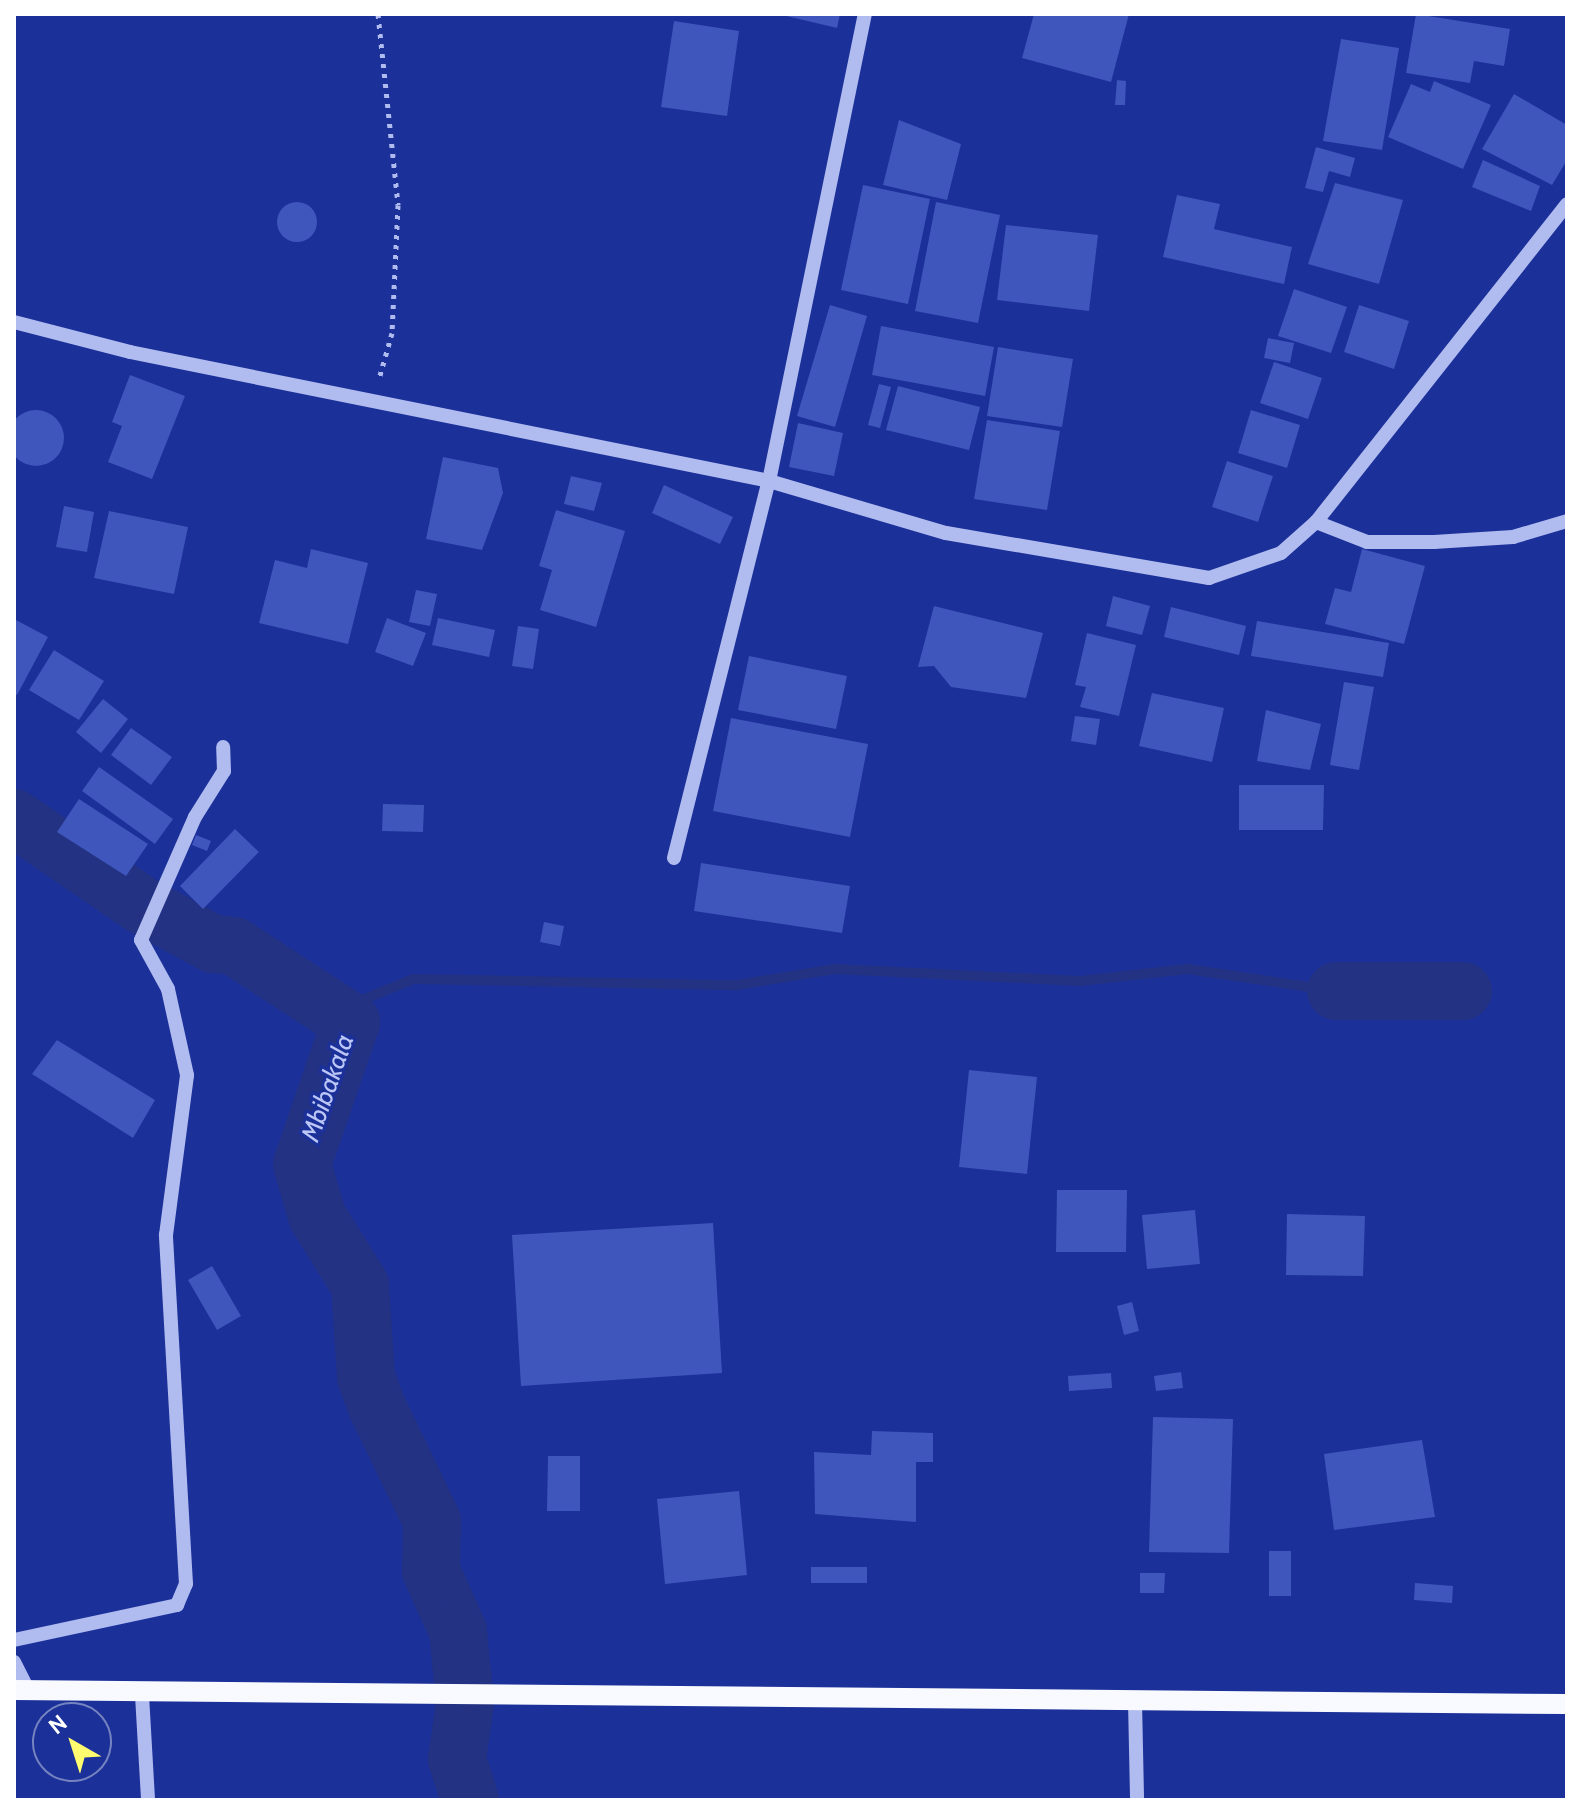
<!DOCTYPE html>
<style>
body{margin:0}
#map{position:relative;width:1581px;height:1814px;overflow:hidden;background:#1b3098;font-family:Cabin,sans-serif}
div>[style]{position:absolute}
.stream>*{height:10px;margin:-5px;padding:0 5px;transform-origin:5px;border-radius:5px;background:#233283}
.river>*{height:58px;margin:-29px;padding:0 29px;transform-origin:29px;border-radius:29px;background:#233283}
.building>*{inset:0;background:#3f56bc}
.round{border-radius:50%}
.path>*{height:5px;margin-top:-2.5px;transform-origin:0;background:repeating-linear-gradient(90deg,#b0bbf0 0 4px,transparent 0 10px)}
.minor>*{height:14px;margin:-7px;padding:0 7px;transform-origin:7px;border-radius:7px;background:#b0bbf0}
.major>*{height:20px;margin:-10px;padding:0 10px;transform-origin:10px;border-radius:10px;background:#f9faff}
span{translate:-50% -50%;white-space:nowrap;text-align:center;line-height:1.15;-webkit-text-stroke:6px #1b3098;paint-order:stroke}
.water-label{font-size:26px;color:#bcc7f7;font-style:italic}
.frame{position:absolute;inset:0;border:16px solid #fff;pointer-events:none}
.north{position:absolute;left:32px;top:1702px;width:80px;height:80px;box-sizing:border-box;background:#1b3098;border:2px solid #7683c1;border-radius:50%;rotate:321deg;font-size:22px;font-weight:700;line-height:32px;text-align:center;color:#fff}
.north::after{content:'';display:block;margin:auto;width:28px;height:36px;background:#fffc6f;clip-path:polygon(50% 0,100% 100%,50% 72%,0 100%)}
</style>
<div id="map">
<div class="stream">
<i style="left:340px;top:1009px;width:79px;rotate:-22.3deg"></i>
<i style="left:413px;top:979px;width:324px;rotate:1.1deg"></i>
<i style="left:737px;top:985px;width:99px;rotate:-9.3deg"></i>
<i style="left:835px;top:969px;width:245px;rotate:2.8deg"></i>
<i style="left:1080px;top:981px;width:108px;rotate:-6.4deg"></i>
<i style="left:1187px;top:969px;width:151px;rotate:8.4deg"></i>
</div>
<div class="river">
<i style="left:14px;top:818px;width:153px;rotate:34.3deg"></i>
<i style="left:140px;top:904px;width:83px;rotate:28.7deg"></i>
<i style="left:213px;top:944px;width:21px;rotate:5deg"></i>
<i style="left:234px;top:946px;width:140px;rotate:33deg"></i>
<i style="left:351px;top:1022px;width:150px;rotate:109deg"></i>
<i style="left:302px;top:1164px;width:54px;rotate:73.9deg"></i>
<i style="left:317px;top:1216px;width:81px;rotate:58.1deg"></i>
<i style="left:360px;top:1285px;width:92px;rotate:86.3deg"></i>
<i style="left:366px;top:1377px;width:32px;rotate:70deg"></i>
<i style="left:377px;top:1407px;width:127px;rotate:64.2deg"></i>
<i style="left:432px;top:1521px;width:50px;rotate:91.1deg"></i>
<i style="left:431px;top:1571px;width:66px;rotate:65.8deg"></i>
<i style="left:458px;top:1631px;width:73px;rotate:84.5deg"></i>
<i style="left:465px;top:1704px;width:56px;rotate:98.3deg"></i>
<i style="left:457px;top:1759px;width:43px;rotate:72.4deg"></i>
<i style="left:1336px;top:991px;width:127px"></i>
</div>
<div class="building">
<i style="clip-path:polygon(778px 14px,840px 14px,837px 28px)"></i>
<i style="clip-path:polygon(1034px 14px,1129px 14px,1111px 82px,1022px 58px)"></i>
<i style="clip-path:polygon(1416px 14px,1510px 29px,1504px 66px,1474px 61px,1470px 83px,1406px 73px)"></i>
<i style="clip-path:polygon(674px 21px,739px 31px,727px 116px,661px 107px)"></i>
<i style="clip-path:polygon(1341px 39px,1399px 48px,1382px 150px,1323px 141px)"></i>
<i style="clip-path:polygon(1117px 80px,1126px 81px,1125px 105px,1115px 105px)"></i>
<i style="clip-path:polygon(1434px 81px,1491px 105px,1463px 169px,1388px 137px,1411px 84px,1430px 92px)"></i>
<i style="clip-path:polygon(1514px 94px,1567px 125px,1567px 160px,1552px 185px,1482px 149px)"></i>
<i style="clip-path:polygon(899px 120px,961px 144px,947px 200px,883px 185px)"></i>
<i style="clip-path:polygon(1316px 147px,1355px 158px,1350px 177px,1329px 171px,1323px 192px,1305px 188px)"></i>
<i style="clip-path:polygon(1483px 160px,1540px 186px,1531px 211px,1472px 187px)"></i>
<i style="clip-path:polygon(1335px 183px,1403px 200px,1379px 284px,1308px 264px)"></i>
<i style="clip-path:polygon(863px 185px,930px 199px,908px 304px,841px 290px)"></i>
<i style="clip-path:polygon(1177px 195px,1220px 204px,1214px 229px,1292px 247px,1284px 284px,1163px 257px)"></i>
<i class="round" style="left:277px;top:202px;width:40px;height:40px"></i>
<i style="clip-path:polygon(936px 202px,1000px 215px,978px 323px,915px 311px)"></i>
<i style="clip-path:polygon(1006px 225px,1098px 235px,1089px 311px,997px 300px)"></i>
<i style="clip-path:polygon(1294px 289px,1347px 307px,1331px 353px,1278px 336px)"></i>
<i style="clip-path:polygon(830px 305px,867px 316px,835px 427px,797px 416px)"></i>
<i style="clip-path:polygon(1359px 305px,1409px 321px,1394px 369px,1344px 352px)"></i>
<i style="clip-path:polygon(881px 326px,994px 347px,985px 396px,872px 375px)"></i>
<i style="clip-path:polygon(1268px 338px,1294px 343px,1290px 363px,1264px 358px)"></i>
<i style="clip-path:polygon(998px 347px,1073px 359px,1062px 427px,987px 416px)"></i>
<i style="clip-path:polygon(1274px 362px,1322px 378px,1308px 419px,1260px 403px)"></i>
<i style="clip-path:polygon(130px 375px,185px 396px,152px 479px,108px 462px,122px 426px,112px 422px)"></i>
<i style="clip-path:polygon(879px 384px,891px 387px,880px 428px,868px 425px)"></i>
<i style="clip-path:polygon(898px 386px,980px 407px,969px 450px,886px 430px)"></i>
<i style="clip-path:polygon(1251px 410px,1300px 425px,1287px 468px,1238px 453px)"></i>
<i class="round" style="left:8px;top:410px;width:56px;height:56px"></i>
<i style="clip-path:polygon(987px 420px,1060px 431px,1047px 510px,974px 499px)"></i>
<i style="clip-path:polygon(798px 423px,843px 433px,834px 476px,789px 467px)"></i>
<i style="clip-path:polygon(443px 457px,498px 468px,503px 493px,482px 550px,426px 539px)"></i>
<i style="clip-path:polygon(1227px 461px,1273px 476px,1258px 522px,1212px 507px)"></i>
<i style="clip-path:polygon(571px 476px,602px 483px,594px 511px,564px 504px)"></i>
<i style="clip-path:polygon(664px 485px,733px 517px,720px 544px,652px 513px)"></i>
<i style="clip-path:polygon(64px 506px,94px 512px,87px 552px,56px 547px)"></i>
<i style="clip-path:polygon(556px 510px,625px 531px,596px 627px,540px 610px,552px 570px,539px 566px)"></i>
<i style="clip-path:polygon(109px 511px,188px 527px,174px 594px,94px 578px)"></i>
<i style="clip-path:polygon(311px 549px,368px 563px,348px 644px,259px 623px,275px 560px,307px 568px)"></i>
<i style="clip-path:polygon(1362px 549px,1425px 566px,1404px 644px,1325px 624px,1335px 588px,1351px 592px)"></i>
<i style="clip-path:polygon(416px 590px,437px 594px,430px 626px,409px 622px)"></i>
<i style="clip-path:polygon(1113px 596px,1150px 606px,1142px 635px,1106px 626px)"></i>
<i style="clip-path:polygon(934px 606px,1043px 633px,1026px 698px,951px 687px,934px 666px,918px 667px)"></i>
<i style="clip-path:polygon(1171px 607px,1246px 626px,1239px 655px,1164px 637px)"></i>
<i style="clip-path:polygon(387px 618px,426px 633px,413px 666px,375px 652px)"></i>
<i style="clip-path:polygon(438px 618px,495px 630px,489px 657px,432px 645px)"></i>
<i style="clip-path:polygon(14px 619px,48px 637px,17px 695px,14px 694px)"></i>
<i style="clip-path:polygon(1257px 621px,1389px 643px,1383px 677px,1251px 656px)"></i>
<i style="clip-path:polygon(518px 626px,539px 629px,533px 669px,512px 666px)"></i>
<i style="clip-path:polygon(1087px 633px,1136px 645px,1119px 716px,1080px 707px,1086px 687px,1075px 685px)"></i>
<i style="clip-path:polygon(54px 650px,104px 681px,79px 720px,29px 690px)"></i>
<i style="clip-path:polygon(749px 656px,847px 676px,836px 729px,738px 710px)"></i>
<i style="clip-path:polygon(1344px 682px,1374px 687px,1359px 770px,1330px 765px)"></i>
<i style="clip-path:polygon(1152px 693px,1224px 708px,1212px 762px,1139px 746px)"></i>
<i style="clip-path:polygon(103px 699px,128px 719px,101px 753px,76px 732px)"></i>
<i style="clip-path:polygon(1266px 710px,1321px 724px,1310px 770px,1257px 761px)"></i>
<i style="clip-path:polygon(1075px 716px,1100px 719px,1096px 745px,1071px 741px)"></i>
<i style="clip-path:polygon(731px 718px,868px 744px,850px 837px,713px 811px)"></i>
<i style="clip-path:polygon(131px 728px,172px 757px,151px 785px,111px 755px)"></i>
<i style="clip-path:polygon(99px 767px,173px 819px,155px 844px,82px 791px)"></i>
<i style="clip-path:polygon(1239px 785px,1324px 785px,1323px 830px,1239px 830px)"></i>
<i style="clip-path:polygon(79px 799px,148px 844px,126px 876px,57px 832px)"></i>
<i style="clip-path:polygon(383px 804px,424px 805px,423px 832px,382px 831px)"></i>
<i style="clip-path:polygon(235px 829px,259px 852px,203px 909px,180px 886px)"></i>
<i style="clip-path:polygon(196px 835px,211px 841px,207px 851px,192px 845px)"></i>
<i style="clip-path:polygon(701px 863px,850px 886px,842px 933px,694px 911px)"></i>
<i style="clip-path:polygon(544px 922px,564px 926px,560px 946px,540px 942px)"></i>
<i style="clip-path:polygon(57px 1040px,155px 1100px,133px 1138px,32px 1074px)"></i>
<i style="clip-path:polygon(969px 1070px,1037px 1077px,1027px 1174px,959px 1167px)"></i>
<i style="clip-path:polygon(1057px 1190px,1127px 1190px,1126px 1252px,1056px 1252px)"></i>
<i style="clip-path:polygon(1195px 1210px,1200px 1264px,1147px 1269px,1142px 1215px)"></i>
<i style="clip-path:polygon(1287px 1214px,1365px 1216px,1363px 1276px,1286px 1275px)"></i>
<i style="clip-path:polygon(713px 1223px,722px 1373px,521px 1386px,512px 1235px)"></i>
<i style="clip-path:polygon(212px 1266px,241px 1316px,217px 1330px,188px 1280px)"></i>
<i style="clip-path:polygon(1132px 1302px,1139px 1331px,1124px 1335px,1117px 1306px)"></i>
<i style="clip-path:polygon(1181px 1372px,1183px 1388px,1156px 1391px,1154px 1376px)"></i>
<i style="clip-path:polygon(1111px 1373px,1112px 1388px,1069px 1391px,1068px 1376px)"></i>
<i style="clip-path:polygon(1153px 1417px,1233px 1419px,1229px 1553px,1149px 1552px)"></i>
<i style="clip-path:polygon(872px 1431px,933px 1433px,933px 1462px,916px 1462px,916px 1522px,815px 1514px,814px 1452px,871px 1455px)"></i>
<i style="clip-path:polygon(1422px 1440px,1435px 1517px,1334px 1530px,1324px 1454px)"></i>
<i style="clip-path:polygon(548px 1456px,580px 1456px,580px 1511px,547px 1511px)"></i>
<i style="clip-path:polygon(739px 1491px,747px 1575px,665px 1584px,657px 1499px)"></i>
<i style="clip-path:polygon(1269px 1551px,1291px 1551px,1291px 1596px,1269px 1596px)"></i>
<i style="clip-path:polygon(811px 1567px,867px 1567px,867px 1583px,811px 1583px)"></i>
<i style="clip-path:polygon(1140px 1573px,1165px 1573px,1164px 1593px,1140px 1593px)"></i>
<i style="clip-path:polygon(1415px 1583px,1453px 1586px,1452px 1603px,1414px 1600px)"></i>
</div>
<div class="path">
<i style="left:378px;top:14px;width:192px;rotate:84deg"></i>
<i style="left:398px;top:205px;width:128px;rotate:92.7deg"></i>
<i style="left:392px;top:333px;width:48px;rotate:105.8deg"></i>
</div>
<div class="minor">
<i style="left:14px;top:322px;width:120px;rotate:14.5deg"></i>
<i style="left:130px;top:352px;width:652px;rotate:11.41deg"></i>
<i style="left:769px;top:481px;width:184px;rotate:16.4deg"></i>
<i style="left:946px;top:533px;width:267px;rotate:9.7deg"></i>
<i style="left:1209px;top:578px;width:76px;rotate:-19.1deg"></i>
<i style="left:1281px;top:553px;width:47px;rotate:-41.5deg"></i>
<i style="left:1316px;top:522px;width:405px;rotate:-51.7deg"></i>
<i style="left:1316px;top:522px;width:55px;rotate:21.4deg"></i>
<i style="left:1367px;top:542px;width:67px"></i>
<i style="left:1434px;top:542px;width:79px;rotate:-3.6deg"></i>
<i style="left:1513px;top:537px;width:56px;rotate:-16.5deg"></i>
<i style="left:674px;top:858px;width:389px;rotate:-75.9deg"></i>
<i style="left:769px;top:481px;width:477px;rotate:-78.4deg"></i>
<i style="left:14px;top:1640px;width:167px;rotate:-12.1deg"></i>
<i style="left:177px;top:1605px;width:23px;rotate:-67deg"></i>
<i style="left:186px;top:1584px;width:350px;rotate:-93.3deg"></i>
<i style="left:166px;top:1235px;width:161px;rotate:-82.5deg"></i>
<i style="left:187px;top:1075px;width:88px;rotate:-102.5deg"></i>
<i style="left:168px;top:989px;width:56px;rotate:-118.9deg"></i>
<i style="left:141px;top:940px;width:134px;rotate:-66.3deg"></i>
<i style="left:195px;top:817px;width:54px;rotate:-57.8deg"></i>
<i style="left:224px;top:771px;width:24px;rotate:-92deg"></i>
<i style="left:14px;top:1662px;width:31px;rotate:63deg"></i>
<i style="left:142px;top:1695px;width:105px;rotate:86.7deg"></i>
<i style="left:1135px;top:1701px;width:99px;rotate:88.8deg"></i>
</div>
<div class="major">
<i style="left:14px;top:1690px;width:1553px;rotate:0.52deg"></i>
</div>
<div class="water-label">
<span style="left:328px;top:1088px;rotate:-71deg">Mbibakala</span>
</div>
<div class="frame"></div>
<div class="north">N</div>
</div>
